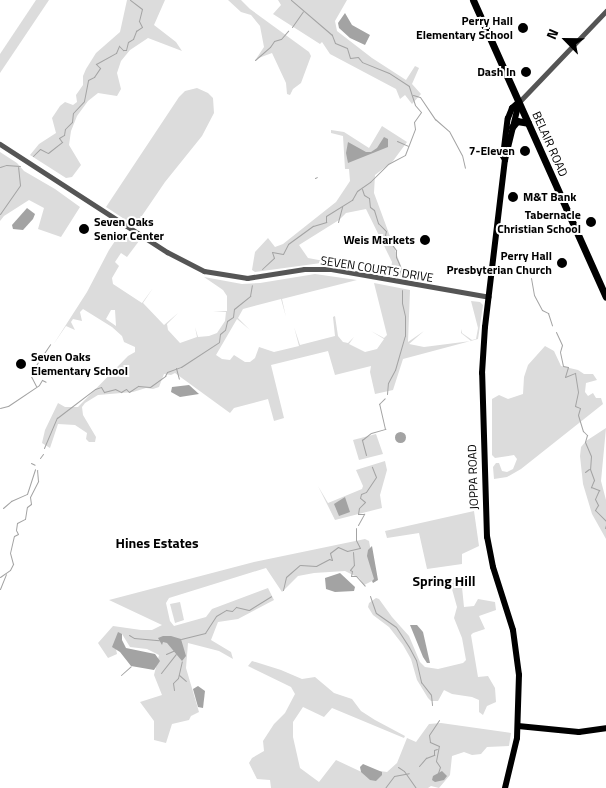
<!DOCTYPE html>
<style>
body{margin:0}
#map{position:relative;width:606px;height:788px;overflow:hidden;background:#fff;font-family:"Titillium Web",sans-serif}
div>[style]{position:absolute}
.green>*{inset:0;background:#dcdcdc}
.water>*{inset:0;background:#a3a3a3}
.round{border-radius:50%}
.stream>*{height:1px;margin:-0.5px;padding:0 0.5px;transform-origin:0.5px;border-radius:0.5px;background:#a3a3a3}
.minor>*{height:5px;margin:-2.5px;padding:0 2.5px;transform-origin:2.5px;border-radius:2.5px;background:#555}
.major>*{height:6px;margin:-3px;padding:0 3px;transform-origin:3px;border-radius:3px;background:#000}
.highway>*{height:7px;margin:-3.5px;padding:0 3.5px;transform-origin:3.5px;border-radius:3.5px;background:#000}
.dots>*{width:14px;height:14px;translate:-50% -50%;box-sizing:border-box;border:2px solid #fff;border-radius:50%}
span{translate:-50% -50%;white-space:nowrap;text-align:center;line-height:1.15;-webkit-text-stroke:4px #fff;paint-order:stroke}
.poi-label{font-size:12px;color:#000;font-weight:700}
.right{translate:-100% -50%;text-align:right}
.left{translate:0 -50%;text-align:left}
.street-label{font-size:12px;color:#000}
.neighbourhood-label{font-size:14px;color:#000;font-weight:700}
.north{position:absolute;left:541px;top:15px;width:50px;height:50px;-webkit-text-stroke:4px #fff;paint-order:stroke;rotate:293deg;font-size:14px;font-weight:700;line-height:20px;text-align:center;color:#000}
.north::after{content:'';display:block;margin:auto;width:18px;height:22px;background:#000;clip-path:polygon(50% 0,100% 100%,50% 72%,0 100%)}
</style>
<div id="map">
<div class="green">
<i style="clip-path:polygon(36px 0,49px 0,0 73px,0 54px)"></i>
<i style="clip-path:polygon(127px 0,165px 0,154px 25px,176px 42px,182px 51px,148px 38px,130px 50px,121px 61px,117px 73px,121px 89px,117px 96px,98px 93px,88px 101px,77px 116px,71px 131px,69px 145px,81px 165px,72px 177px,66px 178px,30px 155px,39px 144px,56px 133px,52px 118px,60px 106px,65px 102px,73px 105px,77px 102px,76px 95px,83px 85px,83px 76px,86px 69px,96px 53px,120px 32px)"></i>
<i style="clip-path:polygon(228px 0,241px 0,250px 9px,309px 52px,311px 56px,301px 83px,293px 89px,290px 95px,287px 94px,286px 83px,272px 53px,256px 59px,264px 47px,260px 26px,251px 15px,241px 12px)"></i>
<i style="clip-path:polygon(278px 0,347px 0,335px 21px,337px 31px,372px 58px,406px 80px,415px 66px,419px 68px,412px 84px,421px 94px,412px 104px,405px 95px,400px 99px,396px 89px,330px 54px,322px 42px,320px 44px,273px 14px,281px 5px)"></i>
<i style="clip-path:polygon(197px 88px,208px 93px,213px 98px,214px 113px,202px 136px,165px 182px,135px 226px,106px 207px,179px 97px,185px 91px)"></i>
<i style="clip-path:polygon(382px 126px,407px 142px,393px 161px,375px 175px,374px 193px,405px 277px,390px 274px,392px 262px,366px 209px,346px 213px,339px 220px,299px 245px,308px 258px,340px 264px,321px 263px,255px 272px,252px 270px,255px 252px,268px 238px,275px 247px,283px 244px,336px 202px,350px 181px,349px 169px,345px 169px,343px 136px,331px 133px,331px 130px,344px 132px,369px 148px)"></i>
<i style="clip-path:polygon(0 152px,17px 163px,24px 171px,55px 189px,80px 207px,61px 237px,38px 229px,44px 208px,29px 200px,4px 216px,0 221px)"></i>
<i style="clip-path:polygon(evenodd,125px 232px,139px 241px,127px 257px,121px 253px,115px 262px,119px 266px,112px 278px,113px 284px,142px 303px,153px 288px,143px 303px,164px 325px,178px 313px,167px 324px,168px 330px,180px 343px,197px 337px,195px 327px,198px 337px,209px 336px,217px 333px,225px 321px,226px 312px,213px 311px,227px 311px,227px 296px,223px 290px,204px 277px,242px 284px,260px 283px,315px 274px,357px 280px,282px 299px,286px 317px,281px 299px,243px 309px,238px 318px,250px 330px,237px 319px,216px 355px,222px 359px,230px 360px,234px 355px,245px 362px,250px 362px,255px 358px,259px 347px,274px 352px,299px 346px,294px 327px,300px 345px,335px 336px,333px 317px,335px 316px,338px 336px,343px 342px,348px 343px,354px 337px,349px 344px,365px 352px,377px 349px,384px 339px,371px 331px,384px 338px,387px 335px,374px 283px,410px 290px,408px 342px,424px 331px,409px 344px,424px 347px,471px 341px,461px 333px,461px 329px,462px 333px,472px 340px,476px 339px,478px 328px,471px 301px,480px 302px,483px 305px,478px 339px,403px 359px,393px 390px,375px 394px,370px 372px,371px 366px,335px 375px,328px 351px,271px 365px,284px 418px,274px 421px,268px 399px,234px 408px,230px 413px,175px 373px,171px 375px,164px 374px,159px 387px,153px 389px,146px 388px,133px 392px,98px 395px,85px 403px,82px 407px,83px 415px,96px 437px,95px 442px,89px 442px,86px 439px,87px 433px,75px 425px,58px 424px,50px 448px,42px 443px,45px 430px,58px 403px,65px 407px,78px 407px,128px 356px,135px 352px,135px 347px,124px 342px,122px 336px,112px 327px,83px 309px,80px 312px,82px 321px,73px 319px,71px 322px,75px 330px,66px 326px,53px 345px,87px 292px,109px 250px,119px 235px,125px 232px,111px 310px,115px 310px,116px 326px,106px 319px,111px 310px)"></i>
<i style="clip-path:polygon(545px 346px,554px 351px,561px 366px,578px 370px,584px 374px,593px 374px,597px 380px,586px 383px,585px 392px,588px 396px,593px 393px,596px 398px,601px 398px,603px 404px,521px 469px,507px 477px,494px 479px,493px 467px,496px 463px,499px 463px,502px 471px,507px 472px,513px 469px,517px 459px,514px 455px,495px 458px,492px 455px,492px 399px,499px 395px,508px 399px,523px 394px,524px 377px,528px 365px)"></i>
<i style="clip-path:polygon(606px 428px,601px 481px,606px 500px,606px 539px,592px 514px,583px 484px,580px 456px,581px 447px,586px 441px)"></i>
<i style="clip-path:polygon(376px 434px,383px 454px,359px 460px,353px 440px)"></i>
<i style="clip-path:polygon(385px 461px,387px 470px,380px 495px,382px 508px,335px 520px,318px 486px,328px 503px,362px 489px,363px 486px,356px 470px)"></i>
<i style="clip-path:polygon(474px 511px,479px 546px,462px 554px,462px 564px,427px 569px,419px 533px,387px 538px,385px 531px)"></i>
<i style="clip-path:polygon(365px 539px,369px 541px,376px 579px,364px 585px,359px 578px,345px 571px,314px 573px,298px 576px,282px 592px,266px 568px,169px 598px,166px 603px,170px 621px,174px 626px,206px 617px,212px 609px,268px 588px,274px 600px,238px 619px,218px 622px,211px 640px,231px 652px,233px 659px,219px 651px,188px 643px,186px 668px,199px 712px,191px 716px,189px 720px,172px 724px,166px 743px,154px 740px,154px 721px,140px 702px,162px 695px,154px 675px,159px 655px,147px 649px,130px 647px,122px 634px,118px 634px,115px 644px,117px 654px,108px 658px,98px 643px,113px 626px,141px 630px,152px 630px,162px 625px,109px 600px,254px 562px)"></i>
<i style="clip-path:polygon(455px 577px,462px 587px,464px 607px,474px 606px,478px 599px,495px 602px,496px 610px,479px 616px,485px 629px,473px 633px,471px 635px,478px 677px,488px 676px,495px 688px,496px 702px,487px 706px,483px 715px,479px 712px,479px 700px,472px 697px,452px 694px,444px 690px,438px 701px,431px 701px,428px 698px,417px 680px,411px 659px,403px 645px,389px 627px,373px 615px,368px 607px,369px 603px,376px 598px,379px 599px,392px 617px,409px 636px,420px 662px,425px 667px,438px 669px,463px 663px,466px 660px,462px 638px,454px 618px,457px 607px,450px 582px,451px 579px)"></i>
<i style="clip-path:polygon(180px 602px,184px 620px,175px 623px,170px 604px)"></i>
<i style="clip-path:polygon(252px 661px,281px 670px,302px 679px,315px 677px,334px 693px,352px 699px,361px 711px,375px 720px,405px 736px,404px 738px,332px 708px,324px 717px,303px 707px,293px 722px,293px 737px,300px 768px,319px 782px,336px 760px,368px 775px,372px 770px,387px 772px,397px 763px,407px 738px,416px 742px,429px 724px,441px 723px,511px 733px,509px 746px,487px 747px,481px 754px,472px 755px,464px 752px,452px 756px,450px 775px,439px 788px,431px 786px,428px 788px,271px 788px,270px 780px,257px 779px,249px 763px,252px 758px,264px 751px,263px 741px,274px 724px,285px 713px,295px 694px,291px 687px,248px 666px)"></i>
</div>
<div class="water">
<i style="clip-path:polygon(345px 13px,352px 25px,370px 35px,365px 45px,350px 38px,339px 28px,338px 23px)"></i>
<i style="clip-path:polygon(384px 137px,388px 139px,388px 147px,348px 163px,346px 153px,348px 142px,366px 152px,371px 152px,377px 148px)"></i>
<i style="clip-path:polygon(27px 208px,35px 214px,33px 219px,23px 230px,13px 229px,12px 225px)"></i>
<i style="clip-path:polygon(189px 385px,199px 394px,180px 397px,171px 392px,172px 387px)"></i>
<i class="round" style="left:394.5px;top:431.5px;width:11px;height:11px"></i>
<i style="clip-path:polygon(345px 497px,350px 512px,339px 516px,334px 504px)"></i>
<i style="clip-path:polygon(372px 546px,378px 580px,373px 583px,372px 581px,374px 579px,367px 556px,368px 550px)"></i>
<i style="clip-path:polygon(340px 573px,355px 587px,354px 591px,335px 592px,326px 589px,325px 578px)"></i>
<i style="clip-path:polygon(410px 625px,417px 625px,423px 632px,430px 663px,427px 663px,423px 657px)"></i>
<i style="clip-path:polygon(118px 632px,122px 634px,122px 640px,126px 648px,155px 654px,160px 661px,154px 670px,131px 666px,120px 652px,112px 647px)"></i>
<i style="clip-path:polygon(163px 636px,171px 636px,181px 639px,186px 656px,182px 661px,167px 643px,163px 642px,162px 645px,158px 638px)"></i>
<i style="clip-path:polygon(198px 686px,205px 691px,203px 708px,198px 707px,193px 689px)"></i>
<i style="clip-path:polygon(363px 764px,382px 772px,382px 775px,376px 781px,370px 780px,361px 772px,360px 767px)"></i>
<i style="clip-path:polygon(442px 771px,447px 776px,444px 780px,435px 782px,432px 780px,433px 776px)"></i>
</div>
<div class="stream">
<i style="left:292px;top:27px;width:19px;rotate:-55deg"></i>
<i style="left:255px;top:60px;width:20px;rotate:-41deg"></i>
<i style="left:270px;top:47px;width:7px;rotate:-56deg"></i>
<i style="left:274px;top:41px;width:7px;rotate:-16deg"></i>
<i style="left:281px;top:39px;width:11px;rotate:-49deg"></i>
<i style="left:413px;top:95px;width:7px;rotate:16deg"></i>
<i style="left:420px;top:97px;width:27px;rotate:56deg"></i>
<i style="left:435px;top:119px;width:18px;rotate:41deg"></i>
<i style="left:449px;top:131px;width:27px;rotate:62deg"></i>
<i style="left:462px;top:155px;width:13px;rotate:77deg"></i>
<i style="left:397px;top:141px;width:12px;rotate:24deg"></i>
<i style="left:33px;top:156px;width:10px;rotate:-45deg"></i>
<i style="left:40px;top:149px;width:9px;rotate:27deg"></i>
<i style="left:48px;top:153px;width:18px;rotate:-38deg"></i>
<i style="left:62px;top:142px;width:5px;rotate:-127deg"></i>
<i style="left:59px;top:138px;width:6px;rotate:-31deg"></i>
<i style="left:64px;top:135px;width:6px;rotate:-81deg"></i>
<i style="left:65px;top:129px;width:10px;rotate:-45deg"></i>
<i style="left:72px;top:122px;width:9px;rotate:-84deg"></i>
<i style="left:73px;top:113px;width:16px;rotate:-47deg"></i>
<i style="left:84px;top:101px;width:21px;rotate:-79deg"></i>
<i style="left:88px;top:80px;width:7px;rotate:-27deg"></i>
<i style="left:94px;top:77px;width:11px;rotate:-56deg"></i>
<i style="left:100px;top:68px;width:6px;rotate:-135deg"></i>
<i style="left:96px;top:64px;width:23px;rotate:-29deg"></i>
<i style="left:116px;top:53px;width:8px;rotate:-67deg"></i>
<i style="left:119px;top:46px;width:6px;rotate:45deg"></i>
<i style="left:123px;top:50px;width:3px"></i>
<i style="left:126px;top:50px;width:8px;rotate:-76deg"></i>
<i style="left:128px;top:42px;width:6px;rotate:-31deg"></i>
<i style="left:133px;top:39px;width:9px;rotate:-69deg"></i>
<i style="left:136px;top:31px;width:7px;rotate:-34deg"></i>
<i style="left:142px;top:27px;width:7px;rotate:-117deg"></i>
<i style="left:139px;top:21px;width:12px;rotate:-76deg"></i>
<i style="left:142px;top:9px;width:15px;rotate:-143deg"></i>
<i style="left:0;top:167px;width:6px;rotate:-18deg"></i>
<i style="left:6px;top:165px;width:14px;rotate:4deg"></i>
<i style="left:315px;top:178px;width:2px;rotate:-27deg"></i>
<i style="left:362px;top:189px;width:6px;rotate:72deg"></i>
<i style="left:364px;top:195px;width:6px;rotate:31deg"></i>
<i style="left:369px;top:198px;width:9px;rotate:84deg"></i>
<i style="left:370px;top:207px;width:5px;rotate:37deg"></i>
<i style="left:374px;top:210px;width:14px;rotate:73deg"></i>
<i style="left:378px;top:223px;width:11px;rotate:45deg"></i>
<i style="left:386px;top:231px;width:4px;rotate:104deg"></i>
<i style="left:385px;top:235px;width:19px;rotate:54deg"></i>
<i style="left:396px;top:250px;width:7px;rotate:90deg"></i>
<i style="left:396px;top:257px;width:12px;rotate:66deg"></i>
<i style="left:401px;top:268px;width:6px;rotate:108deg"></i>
<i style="left:0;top:214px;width:35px;rotate:-55deg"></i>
<i style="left:20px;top:185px;width:18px;rotate:-96deg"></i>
<i style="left:338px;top:222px;width:16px;rotate:-75deg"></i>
<i style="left:262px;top:269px;width:16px;rotate:-43deg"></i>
<i style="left:274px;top:258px;width:6px;rotate:-108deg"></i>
<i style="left:272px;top:252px;width:11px;rotate:10deg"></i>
<i style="left:283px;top:254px;width:11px;rotate:-63deg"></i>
<i style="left:288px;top:244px;width:31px;rotate:-36deg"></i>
<i style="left:313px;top:226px;width:14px;rotate:-17deg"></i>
<i style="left:326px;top:222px;width:6px;rotate:-90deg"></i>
<i style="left:326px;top:216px;width:31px;rotate:-32deg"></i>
<i style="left:352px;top:200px;width:10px;rotate:-61deg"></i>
<i style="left:357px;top:191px;width:16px;rotate:-35deg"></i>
<i style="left:370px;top:182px;width:25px;rotate:-45deg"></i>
<i style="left:388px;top:164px;width:19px;rotate:-28deg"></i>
<i style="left:405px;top:155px;width:28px;rotate:-69deg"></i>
<i style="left:415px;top:129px;width:7px;rotate:-98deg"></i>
<i style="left:414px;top:122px;width:12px;rotate:-55deg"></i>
<i style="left:421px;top:112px;width:9px;rotate:-131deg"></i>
<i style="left:415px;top:105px;width:20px;rotate:-108deg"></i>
<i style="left:409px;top:86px;width:24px;rotate:-147deg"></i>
<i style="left:389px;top:73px;width:29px;rotate:-158deg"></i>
<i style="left:362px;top:62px;width:6px;rotate:-129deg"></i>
<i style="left:358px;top:57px;width:8px;rotate:173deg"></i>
<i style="left:350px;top:58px;width:10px;rotate:-107deg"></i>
<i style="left:347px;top:48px;width:13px;rotate:-157deg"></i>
<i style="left:335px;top:43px;width:9px;rotate:-111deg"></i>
<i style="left:332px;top:35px;width:54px;rotate:-139.5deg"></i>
<i style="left:531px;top:278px;width:17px;rotate:80deg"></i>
<i style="left:534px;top:295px;width:17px;rotate:62deg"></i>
<i style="left:542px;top:310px;width:7px;rotate:27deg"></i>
<i style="left:548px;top:313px;width:13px;rotate:72deg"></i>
<i style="left:556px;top:332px;width:14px;rotate:65deg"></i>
<i style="left:562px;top:345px;width:7px;rotate:106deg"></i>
<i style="left:560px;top:352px;width:14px;rotate:78deg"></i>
<i style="left:563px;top:366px;width:5px;rotate:11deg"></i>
<i style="left:568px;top:367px;width:10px;rotate:107deg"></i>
<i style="left:565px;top:377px;width:11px;rotate:-22deg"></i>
<i style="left:575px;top:373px;width:19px;rotate:81deg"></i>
<i style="left:578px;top:392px;width:14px;rotate:102deg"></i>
<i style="left:575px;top:406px;width:5px;rotate:22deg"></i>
<i style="left:580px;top:408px;width:7px;rotate:106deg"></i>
<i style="left:578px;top:415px;width:17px;rotate:73deg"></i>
<i style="left:583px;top:431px;width:6px;rotate:45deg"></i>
<i style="left:587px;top:435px;width:7px;rotate:106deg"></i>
<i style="left:585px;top:442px;width:15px;rotate:67deg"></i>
<i style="left:591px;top:456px;width:13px;rotate:94deg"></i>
<i style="left:590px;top:469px;width:12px;rotate:70deg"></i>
<i style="left:594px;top:480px;width:8px;rotate:113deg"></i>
<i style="left:591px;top:487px;width:9px;rotate:21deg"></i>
<i style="left:599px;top:490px;width:10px;rotate:114deg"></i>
<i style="left:595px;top:499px;width:7px;rotate:63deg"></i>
<i style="left:598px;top:505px;width:6px;rotate:121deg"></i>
<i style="left:595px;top:510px;width:16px;rotate:45deg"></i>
<i style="left:176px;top:368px;width:11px;rotate:75deg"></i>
<i style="left:36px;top:386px;width:13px;rotate:-117deg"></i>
<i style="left:30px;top:374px;width:36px;rotate:-56deg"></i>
<i style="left:387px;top:394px;width:11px;rotate:-85deg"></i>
<i style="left:388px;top:383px;width:15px;rotate:-62deg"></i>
<i style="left:395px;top:370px;width:35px;rotate:-74deg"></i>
<i style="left:405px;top:336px;width:20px;rotate:-90deg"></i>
<i style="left:405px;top:316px;width:13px;rotate:-103deg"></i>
<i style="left:402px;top:303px;width:13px;rotate:-90deg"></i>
<i style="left:0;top:408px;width:8px;rotate:-14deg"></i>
<i style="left:8px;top:406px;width:37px;rotate:-34deg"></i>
<i style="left:39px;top:385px;width:6px;rotate:-59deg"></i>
<i style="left:42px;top:380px;width:4px;rotate:27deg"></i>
<i style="left:44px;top:448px;width:33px;rotate:-67deg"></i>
<i style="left:57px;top:418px;width:48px;rotate:-37.3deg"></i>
<i style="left:95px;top:389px;width:6px;rotate:-18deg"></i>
<i style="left:101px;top:387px;width:6px;rotate:59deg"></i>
<i style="left:104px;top:392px;width:11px;rotate:-15deg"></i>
<i style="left:115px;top:389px;width:7px;rotate:27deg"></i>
<i style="left:121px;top:392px;width:6px;rotate:-31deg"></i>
<i style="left:126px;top:389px;width:4px;rotate:45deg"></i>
<i style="left:129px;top:392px;width:11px;rotate:-34deg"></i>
<i style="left:138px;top:386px;width:12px;rotate:5deg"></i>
<i style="left:150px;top:387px;width:19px;rotate:-36deg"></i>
<i style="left:165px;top:376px;width:4px;rotate:-63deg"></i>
<i style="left:167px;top:372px;width:15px;rotate:-20deg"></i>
<i style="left:181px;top:367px;width:45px;rotate:-33.3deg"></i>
<i style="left:219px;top:342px;width:8px;rotate:-83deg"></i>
<i style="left:220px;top:334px;width:6px;rotate:-39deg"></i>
<i style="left:225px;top:330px;width:9px;rotate:-77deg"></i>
<i style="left:227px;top:321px;width:7px;rotate:-34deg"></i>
<i style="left:233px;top:317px;width:8px;rotate:-83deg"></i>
<i style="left:234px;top:309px;width:21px;rotate:-39deg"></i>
<i style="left:250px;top:296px;width:11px;rotate:-80deg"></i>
<i style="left:366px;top:455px;width:16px;rotate:-105deg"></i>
<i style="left:362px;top:440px;width:11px;rotate:-38deg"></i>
<i style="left:371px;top:433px;width:15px;rotate:-16deg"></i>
<i style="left:385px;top:429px;width:26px;rotate:-103deg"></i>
<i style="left:379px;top:404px;width:8px;rotate:-45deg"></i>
<i style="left:40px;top:458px;width:5px;rotate:-53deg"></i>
<i style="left:31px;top:463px;width:4px;rotate:27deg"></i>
<i style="left:585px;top:472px;width:5px;rotate:-37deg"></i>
<i style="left:3px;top:508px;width:11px;rotate:-41deg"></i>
<i style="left:11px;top:501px;width:17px;rotate:-24deg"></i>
<i style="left:27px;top:494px;width:26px;rotate:-72deg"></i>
<i style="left:358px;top:525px;width:13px;rotate:-61deg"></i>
<i style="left:364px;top:514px;width:6px;rotate:180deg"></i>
<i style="left:358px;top:514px;width:6px;rotate:-81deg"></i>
<i style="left:359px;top:508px;width:8px;rotate:-45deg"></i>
<i style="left:365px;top:502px;width:6px;rotate:-141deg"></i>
<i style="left:360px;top:498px;width:4px;rotate:-76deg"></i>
<i style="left:361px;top:494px;width:5px;rotate:-22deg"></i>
<i style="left:366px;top:492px;width:18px;rotate:-56deg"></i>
<i style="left:376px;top:477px;width:11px;rotate:-112deg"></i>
<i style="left:605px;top:528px;width:3px;rotate:-72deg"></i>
<i style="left:353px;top:552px;width:13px;rotate:86deg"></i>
<i style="left:354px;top:565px;width:6px;rotate:129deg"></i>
<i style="left:350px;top:570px;width:2px;rotate:27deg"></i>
<i style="left:352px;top:571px;width:5px;rotate:101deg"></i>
<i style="left:351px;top:576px;width:5px"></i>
<i style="left:356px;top:576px;width:13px;rotate:48deg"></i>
<i style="left:0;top:577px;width:12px;rotate:-35deg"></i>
<i style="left:10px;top:570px;width:7px;rotate:-63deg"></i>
<i style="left:13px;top:564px;width:11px;rotate:-105deg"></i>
<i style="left:10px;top:553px;width:17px;rotate:-77deg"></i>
<i style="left:14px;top:536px;width:4px;rotate:-27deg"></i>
<i style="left:18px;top:534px;width:4px;rotate:-117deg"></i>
<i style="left:16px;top:530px;width:7px;rotate:-82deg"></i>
<i style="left:17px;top:523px;width:9px;rotate:-27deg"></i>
<i style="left:25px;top:519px;width:12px;rotate:-81deg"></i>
<i style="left:27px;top:507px;width:5px;rotate:-37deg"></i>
<i style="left:31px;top:504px;width:7px;rotate:-98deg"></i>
<i style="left:30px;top:497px;width:18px;rotate:-63deg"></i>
<i style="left:38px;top:481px;width:11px;rotate:-95deg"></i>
<i style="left:0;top:589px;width:16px;rotate:-68deg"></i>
<i style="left:283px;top:590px;width:13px;rotate:-77deg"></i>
<i style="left:286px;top:577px;width:18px;rotate:-41deg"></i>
<i style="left:300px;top:565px;width:16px;rotate:4deg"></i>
<i style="left:316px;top:566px;width:15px;rotate:-28deg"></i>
<i style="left:329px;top:559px;width:3px;rotate:18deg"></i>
<i style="left:332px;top:560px;width:7px;rotate:-106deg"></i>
<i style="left:330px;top:553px;width:10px;rotate:-37deg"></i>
<i style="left:338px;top:547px;width:10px;rotate:24deg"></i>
<i style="left:347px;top:551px;width:13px;rotate:-13deg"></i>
<i style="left:360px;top:548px;width:9px;rotate:-117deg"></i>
<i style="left:356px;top:540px;width:12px;rotate:-90deg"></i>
<i style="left:370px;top:596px;width:18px;rotate:71deg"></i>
<i style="left:376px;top:613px;width:24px;rotate:35deg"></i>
<i style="left:396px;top:627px;width:24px;rotate:57deg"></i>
<i style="left:409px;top:647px;width:15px;rotate:62deg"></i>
<i style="left:416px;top:660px;width:23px;rotate:77deg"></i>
<i style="left:421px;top:682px;width:16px;rotate:52deg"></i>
<i style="left:431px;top:695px;width:10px;rotate:84deg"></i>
<i style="left:129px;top:635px;width:6px;rotate:31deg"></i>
<i style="left:134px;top:638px;width:25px;rotate:5deg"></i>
<i style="left:181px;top:639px;width:25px;rotate:-14deg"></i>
<i style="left:205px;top:633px;width:20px;rotate:-57deg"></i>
<i style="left:216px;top:616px;width:12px;rotate:-31deg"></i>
<i style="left:226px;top:610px;width:6px;rotate:9deg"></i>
<i style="left:232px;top:611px;width:6px;rotate:-45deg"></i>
<i style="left:236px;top:607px;width:13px;rotate:13deg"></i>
<i style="left:249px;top:610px;width:26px;rotate:-32deg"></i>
<i style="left:166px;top:654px;width:10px;rotate:-24deg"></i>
<i style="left:161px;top:673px;width:24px;rotate:-52deg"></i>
<i style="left:121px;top:675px;width:13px;rotate:-42deg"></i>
<i style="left:179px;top:675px;width:9px;rotate:41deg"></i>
<i style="left:174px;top:690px;width:7px;rotate:-98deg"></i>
<i style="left:173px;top:683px;width:7px;rotate:-45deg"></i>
<i style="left:178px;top:678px;width:17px;rotate:-77deg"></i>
<i style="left:419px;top:766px;width:11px;rotate:-49deg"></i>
<i style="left:426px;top:758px;width:9px;rotate:-21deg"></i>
<i style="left:434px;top:755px;width:5px;rotate:-90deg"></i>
<i style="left:434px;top:750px;width:3px;rotate:-18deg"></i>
<i style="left:398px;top:767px;width:7px;rotate:34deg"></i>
<i style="left:404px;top:771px;width:21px;rotate:55deg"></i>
<i style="left:438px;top:773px;width:6px;rotate:-72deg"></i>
<i style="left:440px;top:767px;width:7px;rotate:-124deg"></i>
<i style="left:436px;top:761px;width:15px;rotate:-79deg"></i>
<i style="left:439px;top:746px;width:10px;rotate:-156deg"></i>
<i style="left:430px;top:742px;width:7px;rotate:-98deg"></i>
<i style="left:429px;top:735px;width:18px;rotate:-56deg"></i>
<i style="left:385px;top:788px;width:15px;rotate:-53deg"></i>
<i style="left:394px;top:776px;width:15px;rotate:-11deg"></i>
</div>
<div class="minor">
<i style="left:519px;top:102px;width:126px;rotate:-46.3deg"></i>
<i style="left:0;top:144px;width:199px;rotate:32.9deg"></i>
<i style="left:167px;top:252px;width:42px;rotate:27.2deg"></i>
<i style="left:204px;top:271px;width:44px;rotate:9.2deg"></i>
<i style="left:247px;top:278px;width:58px;rotate:-9deg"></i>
<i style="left:304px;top:269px;width:27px"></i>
<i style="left:331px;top:269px;width:160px;rotate:10deg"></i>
</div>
<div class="major">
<i style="left:505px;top:160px;width:4px;rotate:-117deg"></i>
<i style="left:503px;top:156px;width:38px;rotate:-83deg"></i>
<i style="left:508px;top:118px;width:11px;rotate:-68deg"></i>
<i style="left:512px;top:108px;width:9px;rotate:-41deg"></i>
<i style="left:518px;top:726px;width:61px;rotate:5.6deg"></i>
<i style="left:579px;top:732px;width:27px;rotate:-8deg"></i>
<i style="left:505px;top:788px;width:51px;rotate:-76.5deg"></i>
<i style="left:517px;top:738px;width:63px;rotate:-88.2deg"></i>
<i style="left:519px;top:675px;width:45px;rotate:-97.6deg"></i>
<i style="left:513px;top:630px;width:66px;rotate:-107.6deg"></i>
<i style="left:493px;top:567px;width:31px;rotate:-101deg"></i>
<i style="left:487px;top:537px;width:164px;rotate:-91.7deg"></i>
<i style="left:482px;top:373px;width:46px;rotate:-86.3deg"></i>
<i style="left:485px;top:327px;width:168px;rotate:-83.2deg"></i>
<i style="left:505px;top:160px;width:60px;rotate:-76.4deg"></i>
</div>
<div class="highway">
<i style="left:473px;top:0;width:325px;rotate:65.9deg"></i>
<i style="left:512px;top:127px;width:8px;rotate:-50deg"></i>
<i style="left:517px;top:121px;width:11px;rotate:10deg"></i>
</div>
<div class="dots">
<i style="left:523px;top:28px;background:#000"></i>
<i style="left:526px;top:72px;background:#000"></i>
<i style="left:525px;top:151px;background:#000"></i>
<i style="left:513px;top:197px;background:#000"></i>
<i style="left:591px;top:222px;background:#000"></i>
<i style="left:84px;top:229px;background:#000"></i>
<i style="left:425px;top:240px;background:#000"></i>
<i style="left:562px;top:263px;background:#000"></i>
<i style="left:21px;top:364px;background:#000"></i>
</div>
<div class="poi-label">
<span class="right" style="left:513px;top:28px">Perry Hall<br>Elementary School</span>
<span class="right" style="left:516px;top:72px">Dash In</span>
<span class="right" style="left:515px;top:151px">7-Eleven</span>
<span class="left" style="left:523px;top:197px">M&amp;T Bank</span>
<span class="right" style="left:581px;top:222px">Tabernacle<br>Christian School</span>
<span class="left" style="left:94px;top:229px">Seven Oaks<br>Senior Center</span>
<span class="right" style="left:415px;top:240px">Weis Markets</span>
<span class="right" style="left:552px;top:263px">Perry Hall<br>Presbyterian Church</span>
<span class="left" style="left:31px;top:364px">Seven Oaks<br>Elementary School</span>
</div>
<div class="street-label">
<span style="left:550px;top:144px;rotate:66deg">BELAIR ROAD</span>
<span style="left:377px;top:269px;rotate:9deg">SEVEN COURTS DRIVE</span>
<span style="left:473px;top:477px;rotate:-92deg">JOPPA ROAD</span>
</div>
<div class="neighbourhood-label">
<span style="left:157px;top:543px">Hines Estates</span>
<span style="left:444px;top:581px">Spring Hill</span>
</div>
<div class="north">N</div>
</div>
